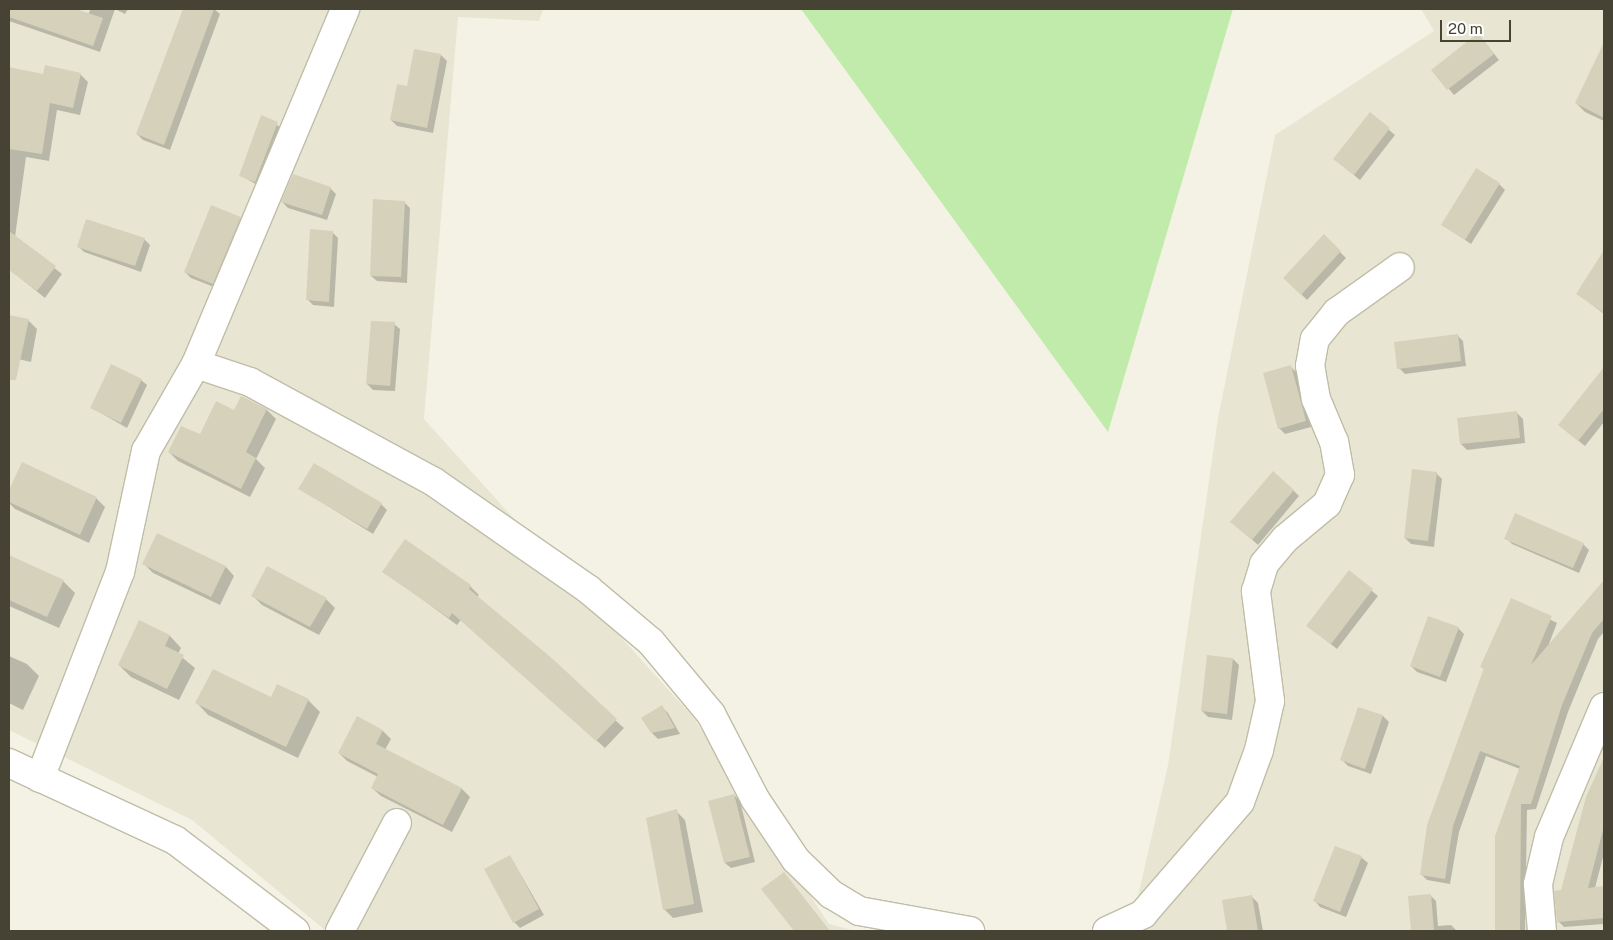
<!DOCTYPE html>
<style>
body{margin:0}
#map{position:relative;width:1613px;height:940px;overflow:hidden;background:#f4f2e5;font-family:"Public Sans",sans-serif}
div>[style]{position:absolute}
.residential>*{inset:0;background:#e8e6d3}
.green>*{inset:0;background:#c1ebab}
.shadow>*{inset:0;background:#0003}
.building>*{inset:0;background:#d6d1ba}
.roads{filter:drop-shadow(1px 0 #c0bda7) drop-shadow(-1px 0 #c0bda7) drop-shadow(0 1px #c0bda7) drop-shadow(0 -1px #c0bda7)}
.minor>*{height:28px;margin:-14px;padding:0 14px;transform-origin:14px;border-radius:14px;background:#fff}
span{translate:-50% -50%;white-space:nowrap;text-align:center;line-height:1.15;-webkit-text-stroke:4px #fff;paint-order:stroke}
.frame{position:absolute;inset:0;border:10px solid #474334;pointer-events:none}
.scale{position:absolute;left:1440px;top:20px;width:71px;height:22px;box-sizing:border-box;border:2px solid #474334;border-top:0;padding-left:6px;font-size:15px;line-height:18px;white-space:nowrap;color:#474334;-webkit-text-stroke:4px #fff;paint-order:stroke}
</style>
<div id="map">
<div class="residential">
<i style="clip-path:polygon(9px 9px,543px 9px,539px 21px,458px 17px,424px 419px,693px 717px,829px 924px,856px 931px,326px 931px,192px 820px,9px 730px)"></i>
<i style="clip-path:polygon(1421px 9px,1604px 9px,1604px 931px,1130px 931px,1168px 765px,1218px 418px,1275px 135px,1434px 31px)"></i>
</div>
<div class="green">
<i style="clip-path:polygon(801px 9px,1233px 9px,1108px 432px)"></i>
</div>
<div class="shadow">
<i style="clip-path:polygon(9px 9px,72px 9px,88px 14px,91px 9px,128px 9px,125px 14px,115px 9px,100px 52px,9px 21px)"></i>
<i style="clip-path:polygon(184px 9px,214px 9px,220px 14px,170px 150px,143px 140px,137px 134px)"></i>
<i style="clip-path:polygon(1484px 41px,1499px 60px,1454px 95px,1433px 70px)"></i>
<i style="clip-path:polygon(1604px 45px,1604px 121px,1585px 112px,1576px 103px)"></i>
<i style="clip-path:polygon(441px 55px,447px 61px,433px 133px,397px 126px,391px 120px,408px 87px)"></i>
<i style="clip-path:polygon(9px 69px,44px 75px,80px 74px,88px 82px,80px 115px,57px 110px,49px 161px,26px 157px,15px 237px,62px 274px,45px 298px,9px 269px,18px 257px,9px 256px)"></i>
<i style="clip-path:polygon(1370px 114px,1395px 135px,1360px 180px,1334px 159px)"></i>
<i style="clip-path:polygon(262px 117px,284px 129px,261px 187px,240px 175px)"></i>
<i style="clip-path:polygon(1499px 184px,1505px 190px,1471px 244px,1443px 225px)"></i>
<i style="clip-path:polygon(330px 188px,336px 194px,327px 220px,288px 208px,282px 202px)"></i>
<i style="clip-path:polygon(404px 202px,410px 208px,407px 283px,377px 281px,371px 276px)"></i>
<i style="clip-path:polygon(240px 218px,246px 224px,219px 289px,191px 278px,185px 272px)"></i>
<i style="clip-path:polygon(332px 232px,338px 238px,334px 307px,313px 305px,307px 299px)"></i>
<i style="clip-path:polygon(1324px 236px,1346px 258px,1307px 300px,1285px 278px)"></i>
<i style="clip-path:polygon(144px 239px,150px 245px,141px 272px,84px 252px,78px 246px)"></i>
<i style="clip-path:polygon(1594px 269px,1604px 276px,1604px 314px,1578px 294px)"></i>
<i style="clip-path:polygon(9px 316px,28px 320px,37px 329px,31px 362px,9px 357px)"></i>
<i style="clip-path:polygon(394px 324px,400px 329px,395px 391px,373px 390px,367px 384px)"></i>
<i style="clip-path:polygon(1457px 335px,1463px 341px,1466px 366px,1405px 374px,1399px 368px)"></i>
<i style="clip-path:polygon(1290px 366px,1296px 372px,1311px 427px,1285px 434px,1279px 428px)"></i>
<i style="clip-path:polygon(1596px 379px,1604px 386px,1604px 422px,1585px 446px,1566px 431px)"></i>
<i style="clip-path:polygon(141px 380px,147px 385px,127px 428px,92px 408px)"></i>
<i style="clip-path:polygon(242px 397px,267px 410px,276px 419px,256px 459px,265px 468px,250px 497px,178px 461px,169px 452px,200px 436px,235px 411px)"></i>
<i style="clip-path:polygon(1517px 413px,1523px 419px,1525px 443px,1467px 450px,1461px 444px)"></i>
<i style="clip-path:polygon(22px 464px,96px 498px,105px 507px,89px 543px,15px 509px,9px 503px,9px 493px)"></i>
<i style="clip-path:polygon(1436px 473px,1442px 479px,1434px 547px,1411px 544px,1405px 538px)"></i>
<i style="clip-path:polygon(300px 489px,381px 504px,387px 510px,373px 534px)"></i>
<i style="clip-path:polygon(1293px 490px,1299px 496px,1258px 545px,1238px 527px)"></i>
<i style="clip-path:polygon(1506px 538px,1583px 544px,1589px 550px,1579px 573px,1512px 544px)"></i>
<i style="clip-path:polygon(405px 541px,470px 586px,479px 595px,476px 598px,624px 728px,605px 748px,461px 620px,457px 625px,384px 571px)"></i>
<i style="clip-path:polygon(9px 556px,63px 581px,75px 593px,59px 628px,9px 606px)"></i>
<i style="clip-path:polygon(144px 564px,226px 567px,234px 576px,220px 605px,153px 573px)"></i>
<i style="clip-path:polygon(1349px 572px,1378px 596px,1337px 649px,1314px 631px)"></i>
<i style="clip-path:polygon(1604px 583px,1604px 632px,1598px 639px,1568px 712px,1536px 809px,1527px 810px,1525px 931px,1496px 931px,1497px 837px,1520px 769px,1486px 756px,1459px 832px,1450px 884px,1427px 880px,1421px 874px,1485px 670px,1482px 667px,1512px 600px,1557px 623px,1547px 649px)"></i>
<i style="clip-path:polygon(253px 596px,326px 599px,335px 608px,319px 635px,262px 605px)"></i>
<i style="clip-path:polygon(140px 622px,170px 636px,181px 648px,178px 654px,195px 668px,179px 700px,131px 677px,119px 665px)"></i>
<i style="clip-path:polygon(1458px 628px,1464px 634px,1446px 682px,1417px 672px,1411px 666px)"></i>
<i style="clip-path:polygon(9px 656px,27px 664px,39px 676px,23px 710px,9px 703px)"></i>
<i style="clip-path:polygon(1233px 659px,1239px 665px,1232px 720px,1208px 717px,1202px 711px)"></i>
<i style="clip-path:polygon(271px 699px,308px 700px,320px 712px,298px 758px,208px 715px,197px 703px)"></i>
<i style="clip-path:polygon(662px 707px,668px 713px,680px 734px,658px 739px,652px 733px)"></i>
<i style="clip-path:polygon(1359px 708px,1383px 716px,1389px 722px,1371px 774px,1348px 766px,1342px 760px)"></i>
<i style="clip-path:polygon(357px 718px,383px 731px,391px 739px,385px 750px,462px 789px,470px 797px,452px 832px,381px 796px,372px 788px,378px 777px,347px 761px,339px 753px)"></i>
<i style="clip-path:polygon(1604px 762px,1604px 853px,1595px 888px,1604px 887px,1604px 924px,1564px 927px,1558px 921px,1562px 891px,1586px 799px)"></i>
<i style="clip-path:polygon(734px 795px,740px 801px,755px 862px,731px 868px,725px 863px)"></i>
<i style="clip-path:polygon(676px 811px,685px 820px,703px 912px,673px 918px,664px 909px)"></i>
<i style="clip-path:polygon(1336px 847px,1362px 858px,1368px 863px,1346px 917px,1320px 907px,1315px 901px)"></i>
<i style="clip-path:polygon(510px 856px,544px 915px,520px 928px,514px 922px)"></i>
<i style="clip-path:polygon(1430px 895px,1436px 901px,1438px 926px,1451px 925px,1457px 931px,1412px 931px,1410px 897px)"></i>
<i style="clip-path:polygon(1252px 897px,1258px 903px,1263px 931px,1229px 931px,1224px 902px)"></i>
</div>
<div class="building">
<i style="clip-path:polygon(9px 9px,76px 9px,103px 18px,93px 46px,9px 17px)"></i>
<i style="clip-path:polygon(183px 9px,214px 9px,164px 145px,136px 134px)"></i>
<i style="clip-path:polygon(1478px 33px,1494px 54px,1447px 90px,1431px 70px)"></i>
<i style="clip-path:polygon(1604px 42px,1604px 118px,1575px 103px)"></i>
<i style="clip-path:polygon(414px 49px,441px 54px,427px 128px,390px 120px,397px 84px,407px 86px)"></i>
<i style="clip-path:polygon(45px 65px,81px 73px,73px 108px,50px 103px,42px 154px,9px 149px,9px 67px,43px 74px)"></i>
<i style="clip-path:polygon(1370px 112px,1390px 128px,1354px 175px,1333px 159px)"></i>
<i style="clip-path:polygon(261px 115px,278px 122px,255px 182px,239px 176px)"></i>
<i style="clip-path:polygon(1476px 168px,1500px 183px,1465px 240px,1441px 225px)"></i>
<i style="clip-path:polygon(293px 174px,331px 187px,322px 215px,281px 202px)"></i>
<i style="clip-path:polygon(373px 199px,405px 201px,401px 277px,370px 276px)"></i>
<i style="clip-path:polygon(211px 205px,241px 217px,213px 284px,184px 272px)"></i>
<i style="clip-path:polygon(86px 219px,145px 238px,135px 266px,77px 247px)"></i>
<i style="clip-path:polygon(310px 229px,333px 231px,329px 302px,306px 300px)"></i>
<i style="clip-path:polygon(9px 231px,56px 266px,37px 291px,9px 270px)"></i>
<i style="clip-path:polygon(1324px 234px,1341px 251px,1301px 295px,1283px 278px)"></i>
<i style="clip-path:polygon(1604px 250px,1604px 313px,1576px 294px)"></i>
<i style="clip-path:polygon(9px 315px,29px 319px,16px 380px,9px 380px)"></i>
<i style="clip-path:polygon(371px 321px,395px 322px,390px 386px,366px 384px)"></i>
<i style="clip-path:polygon(1458px 334px,1461px 361px,1397px 369px,1394px 342px)"></i>
<i style="clip-path:polygon(111px 364px,142px 379px,121px 423px,90px 408px)"></i>
<i style="clip-path:polygon(1291px 365px,1306px 421px,1278px 429px,1263px 373px)"></i>
<i style="clip-path:polygon(1604px 367px,1604px 409px,1578px 441px,1558px 425px)"></i>
<i style="clip-path:polygon(241px 396px,267px 409px,246px 452px,256px 458px,241px 489px,168px 452px,181px 426px,200px 434px,216px 401px,234px 410px)"></i>
<i style="clip-path:polygon(1517px 411px,1520px 438px,1460px 444px,1457px 418px)"></i>
<i style="clip-path:polygon(22px 462px,97px 497px,80px 535px,9px 502px,9px 490px)"></i>
<i style="clip-path:polygon(314px 463px,382px 503px,367px 529px,298px 489px)"></i>
<i style="clip-path:polygon(1412px 469px,1437px 472px,1428px 541px,1404px 538px)"></i>
<i style="clip-path:polygon(1273px 471px,1294px 490px,1252px 540px,1230px 522px)"></i>
<i style="clip-path:polygon(1515px 513px,1584px 543px,1573px 568px,1504px 539px)"></i>
<i style="clip-path:polygon(157px 533px,226px 566px,211px 597px,142px 564px)"></i>
<i style="clip-path:polygon(405px 539px,471px 585px,469px 589px,554px 660px,617px 719px,596px 741px,452px 613px,449px 618px,382px 572px)"></i>
<i style="clip-path:polygon(9px 555px,64px 580px,47px 617px,9px 600px)"></i>
<i style="clip-path:polygon(267px 566px,327px 598px,310px 627px,251px 596px)"></i>
<i style="clip-path:polygon(1349px 570px,1373px 589px,1331px 644px,1306px 626px)"></i>
<i style="clip-path:polygon(1604px 580px,1604px 619px,1592px 633px,1562px 705px,1531px 804px,1521px 804px,1520px 931px,1495px 931px,1495px 836px,1520px 766px,1480px 751px,1453px 826px,1445px 879px,1420px 875px,1427px 825px,1484px 668px,1480px 667px,1511px 598px,1552px 616px,1531px 665px)"></i>
<i style="clip-path:polygon(1428px 616px,1459px 627px,1440px 677px,1410px 666px)"></i>
<i style="clip-path:polygon(139px 620px,170px 635px,165px 646px,184px 655px,167px 689px,118px 665px)"></i>
<i style="clip-path:polygon(1207px 655px,1233px 658px,1227px 714px,1201px 711px)"></i>
<i style="clip-path:polygon(213px 669px,271px 697px,277px 684px,309px 699px,286px 747px,195px 703px)"></i>
<i style="clip-path:polygon(662px 705px,675px 728px,651px 733px,641px 718px)"></i>
<i style="clip-path:polygon(1358px 707px,1383px 715px,1365px 769px,1340px 760px)"></i>
<i style="clip-path:polygon(357px 716px,383px 730px,376px 744px,462px 788px,443px 825px,371px 788px,378px 774px,338px 753px)"></i>
<i style="clip-path:polygon(1604px 757px,1604px 826px,1588px 888px,1604px 886px,1604px 918px,1557px 922px,1554px 891px,1561px 890px,1586px 797px)"></i>
<i style="clip-path:polygon(734px 794px,750px 857px,724px 863px,708px 801px)"></i>
<i style="clip-path:polygon(677px 809px,694px 904px,663px 910px,646px 818px)"></i>
<i style="clip-path:polygon(1335px 846px,1362px 856px,1340px 912px,1313px 901px)"></i>
<i style="clip-path:polygon(510px 855px,539px 909px,513px 923px,484px 869px)"></i>
<i style="clip-path:polygon(784px 872px,830px 931px,794px 931px,761px 889px)"></i>
<i style="clip-path:polygon(1431px 894px,1434px 931px,1411px 931px,1408px 896px)"></i>
<i style="clip-path:polygon(1252px 895px,1258px 931px,1227px 931px,1222px 900px)"></i>
</div>
<div class="roads">
<div class="minor">
<i style="left:196px;top:364px;width:57px;rotate:18.4deg"></i>
<i style="left:250px;top:382px;width:209px;rotate:28.5deg"></i>
<i style="left:434px;top:482px;width:188px;rotate:34.8deg"></i>
<i style="left:588px;top:589px;width:82px;rotate:40.1deg"></i>
<i style="left:651px;top:642px;width:94px;rotate:50.2deg"></i>
<i style="left:711px;top:714px;width:96px;rotate:62.6deg"></i>
<i style="left:755px;top:799px;width:73px;rotate:56.1deg"></i>
<i style="left:796px;top:860px;width:49px;rotate:44.2deg"></i>
<i style="left:831px;top:894px;width:33px;rotate:31deg"></i>
<i style="left:859px;top:911px;width:113px;rotate:10.2deg"></i>
<i style="left:9px;top:763px;width:183px;rotate:24.9deg"></i>
<i style="left:175px;top:840px;width:151px;rotate:37.2deg"></i>
<i style="left:40px;top:778px;width:221px;rotate:-68.8deg"></i>
<i style="left:120px;top:572px;width:124px;rotate:-77.9deg"></i>
<i style="left:146px;top:451px;width:100px;rotate:-60.1deg"></i>
<i style="left:196px;top:364px;width:385px;rotate:-67.2deg"></i>
<i style="left:340px;top:931px;width:122px;rotate:-62.2deg"></i>
<i style="left:1107px;top:931px;width:40px;rotate:-25deg"></i>
<i style="left:1143px;top:914px;width:148px;rotate:-49.1deg"></i>
<i style="left:1240px;top:802px;width:55px;rotate:-69.9deg"></i>
<i style="left:1259px;top:750px;width:50px;rotate:-77.3deg"></i>
<i style="left:1270px;top:701px;width:111px;rotate:-97.3deg"></i>
<i style="left:1256px;top:591px;width:28px;rotate:-73deg"></i>
<i style="left:1264px;top:564px;width:33px;rotate:-50deg"></i>
<i style="left:1285px;top:539px;width:55px;rotate:-39.8deg"></i>
<i style="left:1327px;top:504px;width:32px;rotate:-66deg"></i>
<i style="left:1340px;top:475px;width:34px;rotate:-100deg"></i>
<i style="left:1334px;top:442px;width:47px;rotate:-112.7deg"></i>
<i style="left:1316px;top:399px;width:34px;rotate:-100deg"></i>
<i style="left:1310px;top:366px;width:27px;rotate:-80deg"></i>
<i style="left:1315px;top:339px;width:35px;rotate:-51deg"></i>
<i style="left:1337px;top:312px;width:77px;rotate:-35.5deg"></i>
<i style="left:1542px;top:931px;width:47px;rotate:-94.9deg"></i>
<i style="left:1538px;top:884px;width:48px;rotate:-76.8deg"></i>
<i style="left:1549px;top:837px;width:141px;rotate:-67.1deg"></i>
</div>
</div>
<div class="frame"></div>
<div class="scale">20 m</div>
</div>
